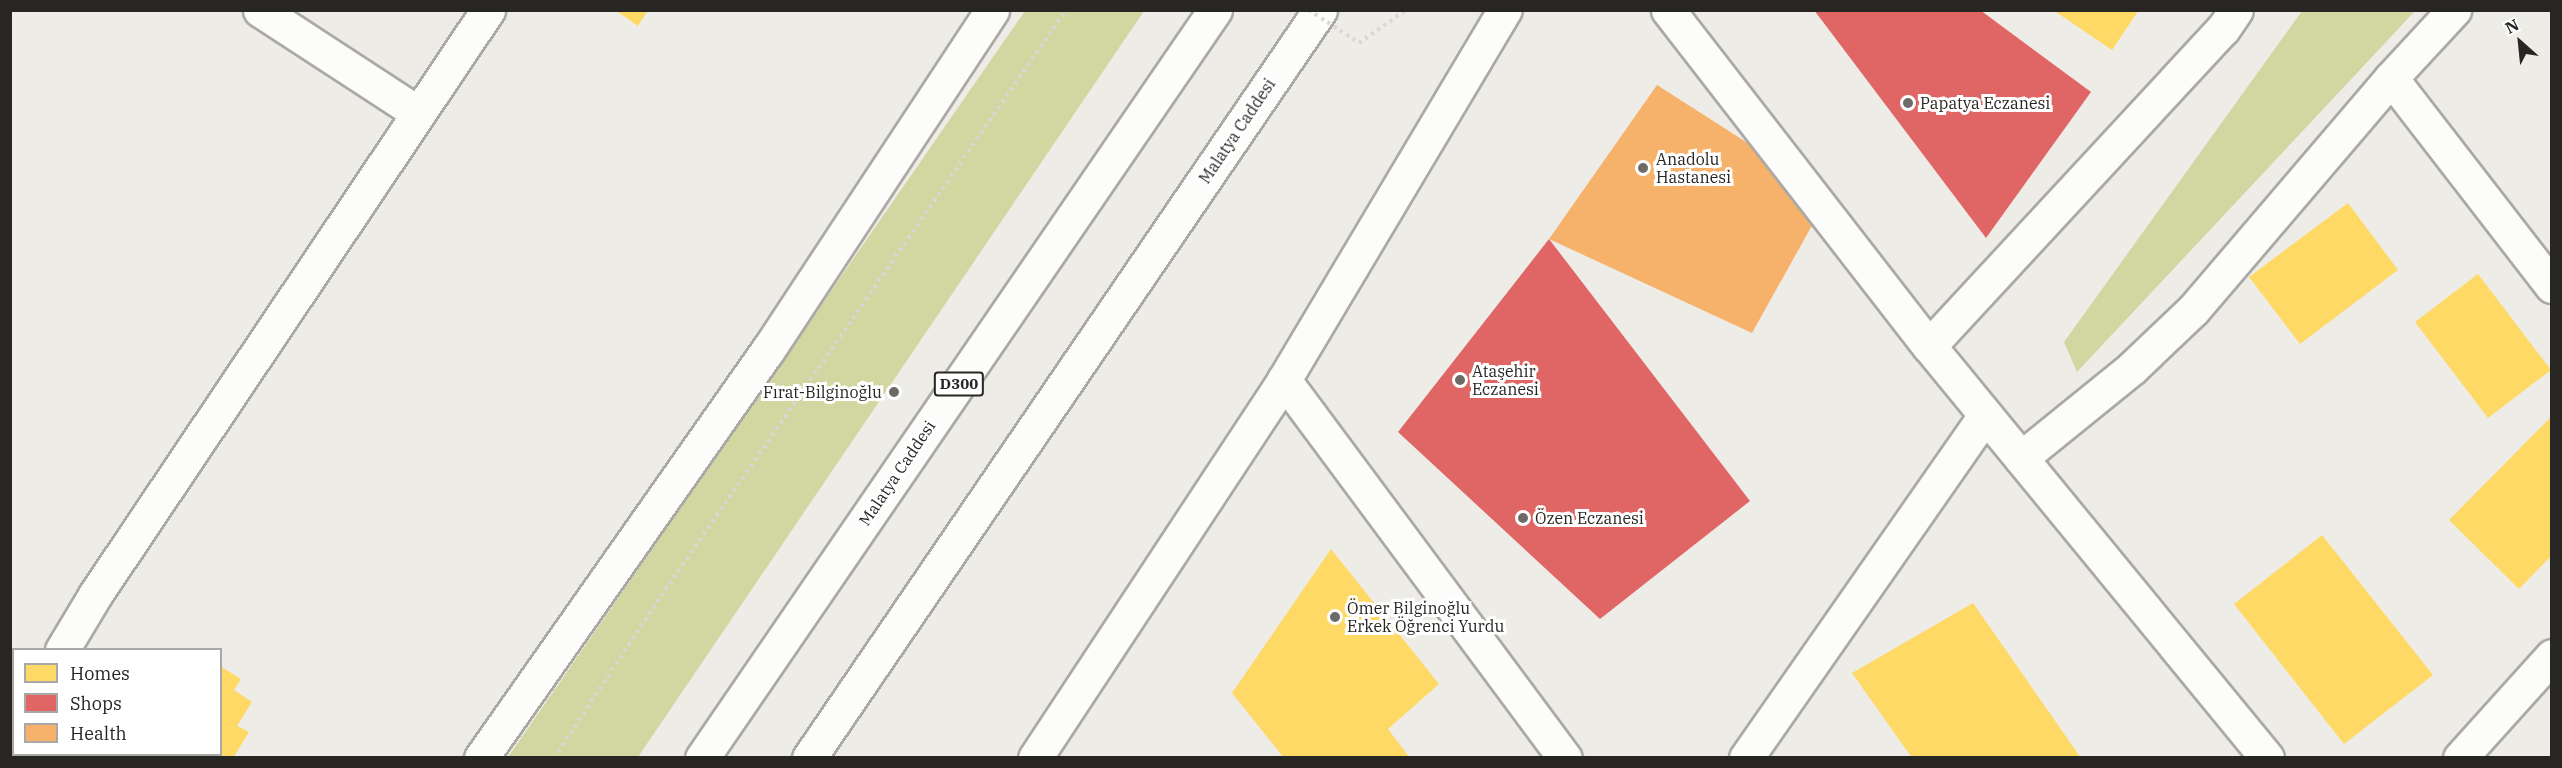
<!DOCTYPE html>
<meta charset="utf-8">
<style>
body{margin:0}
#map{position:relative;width:2562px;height:768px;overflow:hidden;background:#eeece6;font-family:"IBM Plex Serif",serif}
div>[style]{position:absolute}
.green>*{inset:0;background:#d2d6a1}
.homes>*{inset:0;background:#ffd966}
.shops>*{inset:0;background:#e06666}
.health>*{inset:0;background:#f6b26b}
.path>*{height:4px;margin-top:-2px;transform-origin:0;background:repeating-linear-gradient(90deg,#d8d7d5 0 3px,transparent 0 7.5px)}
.roads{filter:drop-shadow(2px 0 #aba9a5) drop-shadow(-2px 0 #aba9a5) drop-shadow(0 2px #aba9a5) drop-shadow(0 -2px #aba9a5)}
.minor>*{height:33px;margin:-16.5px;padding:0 16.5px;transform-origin:16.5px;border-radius:16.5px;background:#fcfcfb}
.trunk>*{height:33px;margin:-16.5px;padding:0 16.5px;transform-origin:16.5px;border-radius:16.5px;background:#fcfcfb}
.path-bridge>*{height:4px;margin-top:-2px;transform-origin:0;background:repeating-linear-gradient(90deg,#d8d7d5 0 3px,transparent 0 7.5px)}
.dots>*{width:16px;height:16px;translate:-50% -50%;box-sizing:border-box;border:3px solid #fff;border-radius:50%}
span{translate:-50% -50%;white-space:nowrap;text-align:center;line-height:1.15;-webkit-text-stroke:6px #fff;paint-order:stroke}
.shield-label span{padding:2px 4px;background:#fff;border:2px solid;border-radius:4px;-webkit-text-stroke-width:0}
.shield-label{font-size:15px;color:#282622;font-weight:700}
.poi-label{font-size:16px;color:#282622}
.left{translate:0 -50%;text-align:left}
.right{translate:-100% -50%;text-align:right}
.street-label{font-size:16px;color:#282622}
.frame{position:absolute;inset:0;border:12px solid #282622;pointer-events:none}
.legend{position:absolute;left:12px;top:648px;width:210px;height:108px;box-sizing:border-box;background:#fff;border:2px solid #a9a8a7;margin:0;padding:8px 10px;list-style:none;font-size:18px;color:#282622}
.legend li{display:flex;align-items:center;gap:12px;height:30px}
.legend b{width:30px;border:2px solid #a9a8a7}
.north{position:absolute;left:2490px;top:12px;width:60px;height:60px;-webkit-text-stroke:4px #fff;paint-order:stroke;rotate:333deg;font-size:16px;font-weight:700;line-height:24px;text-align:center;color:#282622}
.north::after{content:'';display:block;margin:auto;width:21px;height:27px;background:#282622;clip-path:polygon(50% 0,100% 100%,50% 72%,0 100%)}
</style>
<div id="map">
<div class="green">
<i style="clip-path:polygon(1025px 11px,1144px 11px,638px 757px,508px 757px)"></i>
<i style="clip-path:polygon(2302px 11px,2415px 11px,2077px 372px,2064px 342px)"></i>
</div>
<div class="homes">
<i style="clip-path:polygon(615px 10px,648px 10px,638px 26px)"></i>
<i style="clip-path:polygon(2053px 10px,2139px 10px,2112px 50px)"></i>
<i style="clip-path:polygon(2348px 203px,2398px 270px,2300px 344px,2249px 277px)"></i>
<i style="clip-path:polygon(2478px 274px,2551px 370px,2488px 418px,2415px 322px)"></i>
<i style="clip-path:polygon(2552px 416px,2552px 555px,2519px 589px,2449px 520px)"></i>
<i style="clip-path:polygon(2322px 535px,2433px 675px,2344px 744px,2234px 604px)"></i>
<i style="clip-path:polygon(1331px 549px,1439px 684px,1388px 729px,1410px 758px,1284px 758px,1232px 693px)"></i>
<i style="clip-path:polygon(1973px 603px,2081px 758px,1912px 758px,1852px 673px)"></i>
<i style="clip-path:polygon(220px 666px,241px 679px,234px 690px,252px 702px,237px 726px,249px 732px,233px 758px,97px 758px,93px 754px,220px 754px)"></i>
</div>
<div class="shops">
<i style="clip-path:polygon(1814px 10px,1980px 10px,2091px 92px,1986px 238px)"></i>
<i style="clip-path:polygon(1549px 239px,1750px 501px,1600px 619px,1398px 432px)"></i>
</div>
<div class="health">
<i style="clip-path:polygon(1657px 85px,1829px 195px,1752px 333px,1549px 239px)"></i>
</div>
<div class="path">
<i style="left:1359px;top:43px;width:57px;rotate:-35.1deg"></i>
<i style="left:554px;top:758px;width:194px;rotate:-56.6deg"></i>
<i style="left:661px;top:596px;width:712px;rotate:-55.35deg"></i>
</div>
<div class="roads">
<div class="minor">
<i style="left:260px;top:10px;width:189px;rotate:33.1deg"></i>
<i style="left:1668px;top:10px;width:425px;rotate:52.2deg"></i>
<i style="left:1929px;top:346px;width:533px;rotate:50.63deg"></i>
<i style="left:2391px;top:78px;width:263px;rotate:52.3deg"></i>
<i style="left:1929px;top:346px;width:432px;rotate:-47.2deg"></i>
<i style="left:2223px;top:29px;width:23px;rotate:-56deg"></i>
<i style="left:1284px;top:380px;width:471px;rotate:53.4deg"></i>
<i style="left:2021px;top:458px;width:143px;rotate:-39deg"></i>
<i style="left:2132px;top:368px;width:84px;rotate:-43.6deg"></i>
<i style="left:2193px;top:310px;width:305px;rotate:-49.5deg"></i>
<i style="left:2391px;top:78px;width:93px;rotate:-47.2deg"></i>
<i style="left:62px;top:650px;width:64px;rotate:-59deg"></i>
<i style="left:95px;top:595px;width:705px;rotate:-56.11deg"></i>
<i style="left:10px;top:736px;width:6px;rotate:-51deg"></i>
<i style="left:481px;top:758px;width:499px;rotate:-54.9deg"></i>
<i style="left:768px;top:350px;width:407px;rotate:-56.6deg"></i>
<i style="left:1035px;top:758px;width:453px;rotate:-56.6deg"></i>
<i style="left:1284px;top:380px;width:431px;rotate:-59.2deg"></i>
<i style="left:1746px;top:758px;width:418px;rotate:-55.1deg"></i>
<i style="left:2460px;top:758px;width:137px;rotate:-48deg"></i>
</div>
<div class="trunk">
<i style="left:702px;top:758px;width:907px;rotate:-55.56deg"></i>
<i style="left:809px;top:758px;width:906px;rotate:-55.66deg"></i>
</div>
</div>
<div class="path-bridge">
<i style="left:1309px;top:10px;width:60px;rotate:33.4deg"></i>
</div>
<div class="dots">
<i style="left:1908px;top:103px;background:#6d6b67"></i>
<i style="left:1643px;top:168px;background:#6d6b67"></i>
<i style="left:1460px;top:380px;background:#6d6b67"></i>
<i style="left:894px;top:392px;background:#6d6b67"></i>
<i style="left:1523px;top:518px;background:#6d6b67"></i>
<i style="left:1335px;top:617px;background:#6d6b67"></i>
</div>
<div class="shield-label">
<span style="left:959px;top:384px">D300</span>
</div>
<div class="poi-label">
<span class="left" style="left:1920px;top:103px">Papatya Eczanesi</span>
<span class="left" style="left:1656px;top:168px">Anadolu<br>Hastanesi</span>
<span class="left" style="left:1472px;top:380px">Ataşehir<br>Eczanesi</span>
<span class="right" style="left:882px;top:392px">Fırat-Bilginoğlu</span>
<span class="left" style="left:1535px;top:518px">Özen Eczanesi</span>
<span class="left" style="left:1347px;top:617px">Ömer Bilginoğlu<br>Erkek Öğrenci Yurdu</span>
</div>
<div class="street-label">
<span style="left:1237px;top:131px;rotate:-56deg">Malatya Caddesi</span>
<span style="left:897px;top:473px;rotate:-56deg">Malatya Caddesi</span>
</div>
<div class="frame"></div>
<ul class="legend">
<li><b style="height:16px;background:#ffd966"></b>Homes</li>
<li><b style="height:16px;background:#e06666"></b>Shops</li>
<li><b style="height:16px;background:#f6b26b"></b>Health</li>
</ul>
<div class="north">N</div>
</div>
